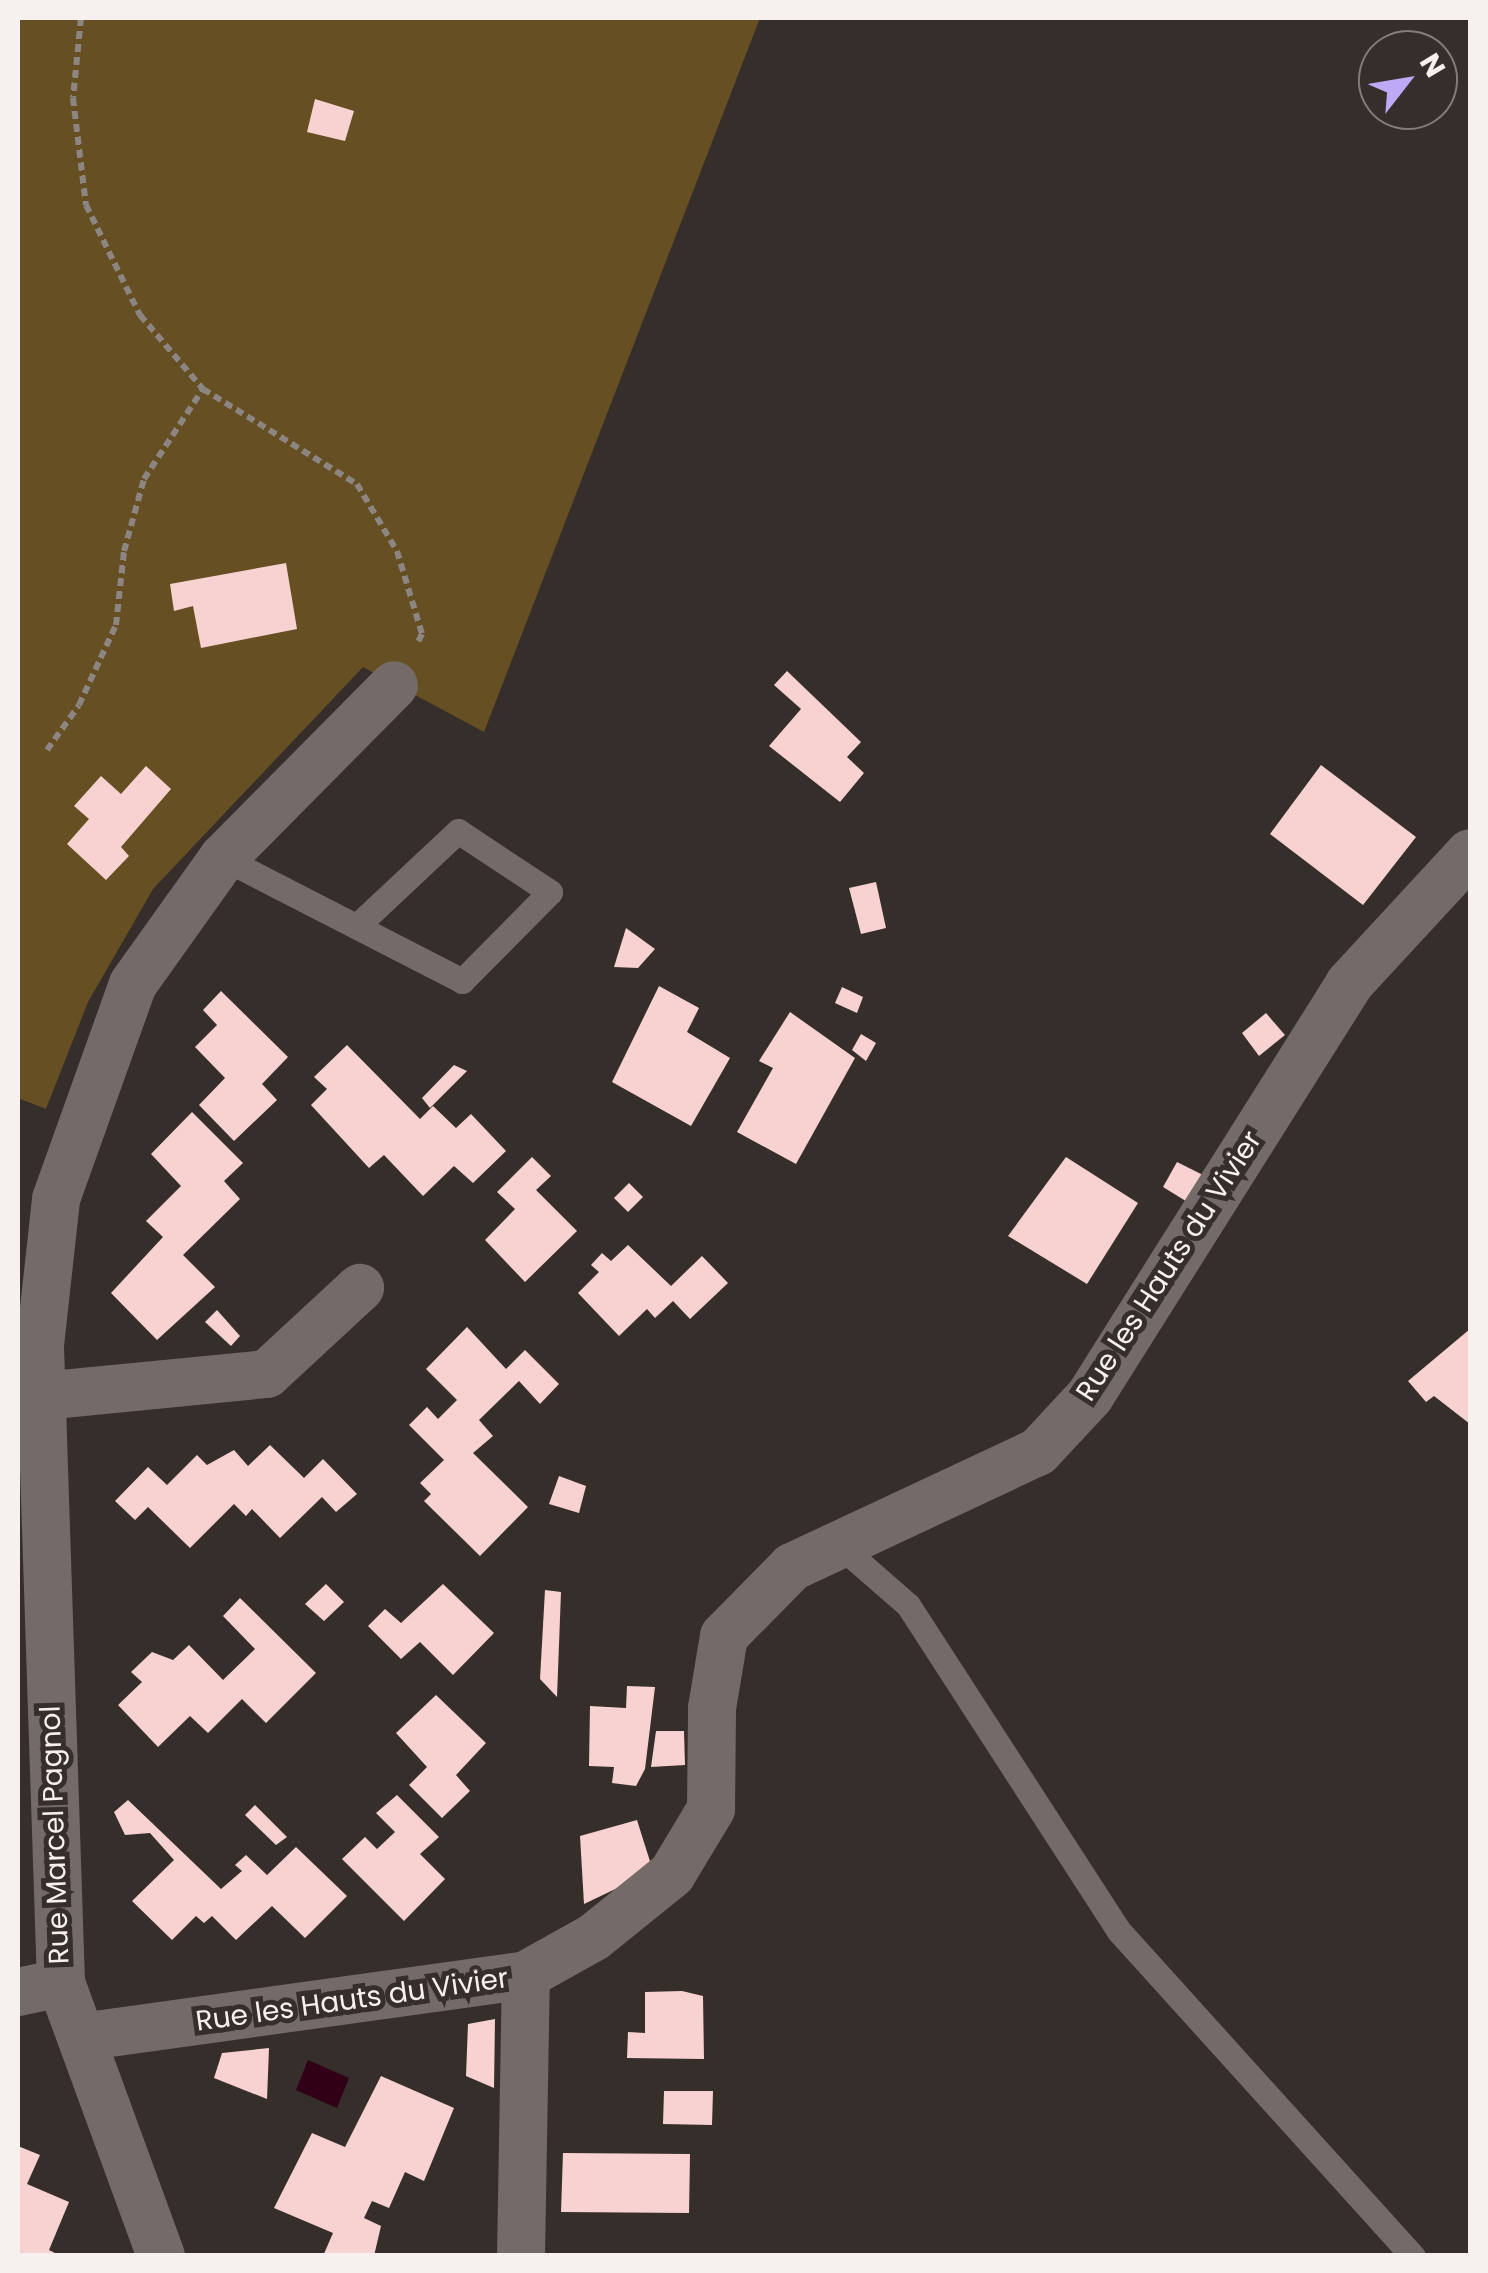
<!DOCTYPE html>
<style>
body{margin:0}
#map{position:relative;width:1488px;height:2273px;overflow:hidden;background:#362e2b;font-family:Poppins,sans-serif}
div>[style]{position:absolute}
.green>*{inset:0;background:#654f23}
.water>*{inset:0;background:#320016}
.building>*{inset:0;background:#f8d2d1}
.path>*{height:6px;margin-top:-3px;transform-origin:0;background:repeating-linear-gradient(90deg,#8c8582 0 8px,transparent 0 13px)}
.lane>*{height:25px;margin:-12.5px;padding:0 12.5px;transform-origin:12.5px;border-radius:12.5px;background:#746b68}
.street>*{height:48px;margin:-24px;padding:0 24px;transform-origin:24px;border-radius:24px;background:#746b68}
span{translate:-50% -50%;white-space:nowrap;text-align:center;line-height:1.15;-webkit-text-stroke:10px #362e2b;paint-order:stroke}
.street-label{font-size:28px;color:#f6f0ee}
.frame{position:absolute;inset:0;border:20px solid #f6f0ee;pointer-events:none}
.north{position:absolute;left:1358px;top:30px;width:100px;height:100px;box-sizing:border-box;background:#362e2b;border:2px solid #837c79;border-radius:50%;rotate:59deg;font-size:28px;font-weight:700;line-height:40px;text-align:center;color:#f6f0ee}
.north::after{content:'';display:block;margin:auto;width:35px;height:45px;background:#bda9f5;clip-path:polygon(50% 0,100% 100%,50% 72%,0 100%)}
</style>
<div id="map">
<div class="green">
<i style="clip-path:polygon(18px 18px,760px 18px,484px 732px,363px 667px,153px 889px,88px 1002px,46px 1109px,18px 1098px)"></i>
</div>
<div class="water">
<i style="clip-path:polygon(308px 2060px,349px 2078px,337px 2108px,296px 2090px)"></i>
</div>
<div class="building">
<i style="clip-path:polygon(315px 99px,354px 111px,345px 141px,307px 132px)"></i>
<i style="clip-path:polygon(286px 563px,297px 629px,201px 648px,193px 606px,174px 611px,170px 584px)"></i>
<i style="clip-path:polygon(787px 671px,861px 742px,847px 757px,864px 773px,840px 802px,769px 746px,801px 709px,774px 685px)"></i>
<i style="clip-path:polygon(1321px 765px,1416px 837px,1363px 905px,1270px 834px)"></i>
<i style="clip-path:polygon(146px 766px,171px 789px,121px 847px,129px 856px,106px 880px,67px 844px,89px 819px,74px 806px,101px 776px,121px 794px)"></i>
<i style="clip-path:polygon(876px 882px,886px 928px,861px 934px,849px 888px)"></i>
<i style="clip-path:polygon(626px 928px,655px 949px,638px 968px,614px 967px)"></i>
<i style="clip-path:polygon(659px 986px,699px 1008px,687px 1032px,730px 1058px,691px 1126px,612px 1082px)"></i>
<i style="clip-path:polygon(842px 987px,863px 997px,857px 1013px,835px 1003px)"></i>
<i style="clip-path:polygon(221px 991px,288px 1057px,262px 1084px,277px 1100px,234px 1141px,199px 1105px,225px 1078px,195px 1047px,217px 1025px,203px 1010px)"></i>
<i style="clip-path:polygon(790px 1012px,855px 1058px,796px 1164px,737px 1132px,773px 1068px,759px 1061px)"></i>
<i style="clip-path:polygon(1266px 1013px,1285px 1035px,1259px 1056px,1242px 1033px)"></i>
<i style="clip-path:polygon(861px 1034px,876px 1043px,866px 1061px,852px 1050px)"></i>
<i style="clip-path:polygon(347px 1045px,420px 1119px,433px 1106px,456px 1128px,471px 1114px,506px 1151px,473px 1183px,454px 1166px,423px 1196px,384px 1155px,369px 1168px,311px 1105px,327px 1089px,314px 1077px)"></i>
<i style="clip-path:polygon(454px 1065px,467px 1071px,430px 1108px,422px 1098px)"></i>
<i style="clip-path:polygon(192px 1112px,243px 1163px,224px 1181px,240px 1199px,183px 1255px,215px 1287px,157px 1340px,111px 1293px,163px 1237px,146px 1221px,181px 1186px,151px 1154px)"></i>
<i style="clip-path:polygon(532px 1157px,551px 1176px,536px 1190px,577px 1231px,525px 1282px,485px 1240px,515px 1209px,497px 1192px)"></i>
<i style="clip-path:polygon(1066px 1157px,1138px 1203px,1087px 1284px,1008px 1236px)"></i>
<i style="clip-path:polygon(1177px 1162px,1205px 1176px,1189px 1203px,1163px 1187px)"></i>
<i style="clip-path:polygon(629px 1183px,643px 1197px,628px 1212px,614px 1198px)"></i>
<i style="clip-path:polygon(628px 1245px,671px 1286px,702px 1256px,728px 1283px,690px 1319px,673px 1301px,655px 1318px,647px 1309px,619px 1336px,578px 1293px,599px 1272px,591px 1265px,602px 1253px,611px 1261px)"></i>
<i style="clip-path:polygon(217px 1310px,240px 1336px,231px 1346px,205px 1322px)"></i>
<i style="clip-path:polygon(467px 1327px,506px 1369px,525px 1350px,559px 1384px,540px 1404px,519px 1381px,479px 1420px,493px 1436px,473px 1453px,528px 1507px,480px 1556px,424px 1501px,431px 1494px,420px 1483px,444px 1460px,409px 1425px,427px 1407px,438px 1419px,457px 1400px,426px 1369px)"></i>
<i style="clip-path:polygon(1470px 1329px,1470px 1424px,1434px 1396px,1426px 1402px,1408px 1381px)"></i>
<i style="clip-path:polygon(270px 1445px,304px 1478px,323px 1459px,357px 1494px,336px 1512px,322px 1497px,280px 1538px,252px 1509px,246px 1516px,234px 1504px,190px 1548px,148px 1507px,135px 1520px,115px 1501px,148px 1467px,167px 1485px,197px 1455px,207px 1465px,234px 1450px,248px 1466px)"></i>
<i style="clip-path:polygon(559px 1476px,586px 1486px,579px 1513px,549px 1504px)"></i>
<i style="clip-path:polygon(326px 1584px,344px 1602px,324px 1621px,305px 1604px)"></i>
<i style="clip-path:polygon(443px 1584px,494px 1633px,453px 1675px,420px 1642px,401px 1659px,368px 1626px,385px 1609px,401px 1623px)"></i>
<i style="clip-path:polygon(545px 1590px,561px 1592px,557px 1697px,540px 1679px)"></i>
<i style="clip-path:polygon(240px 1598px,316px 1673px,266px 1723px,242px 1699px,208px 1733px,190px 1716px,158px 1747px,118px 1705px,142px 1682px,131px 1672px,152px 1652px,173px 1660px,189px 1645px,223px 1680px,255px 1649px,223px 1616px)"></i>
<i style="clip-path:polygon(627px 1686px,655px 1687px,645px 1769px,636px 1786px,612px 1783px,614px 1767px,589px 1766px,590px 1706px,626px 1708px)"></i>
<i style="clip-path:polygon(436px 1695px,486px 1743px,456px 1775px,470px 1791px,442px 1818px,409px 1785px,427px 1767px,396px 1733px)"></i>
<i style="clip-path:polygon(656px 1731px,684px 1731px,685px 1765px,651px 1767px)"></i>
<i style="clip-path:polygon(397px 1795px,439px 1837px,420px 1854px,445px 1879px,404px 1921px,342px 1859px,365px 1837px,377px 1849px,395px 1832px,376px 1813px)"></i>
<i style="clip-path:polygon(128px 1800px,221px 1889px,242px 1871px,235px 1865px,246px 1855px,267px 1875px,296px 1847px,347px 1896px,305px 1938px,272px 1906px,236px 1940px,212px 1916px,204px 1923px,196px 1916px,172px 1940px,132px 1901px,174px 1860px,150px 1833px,125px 1835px,114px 1812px)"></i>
<i style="clip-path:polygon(255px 1805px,287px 1837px,276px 1845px,245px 1815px)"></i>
<i style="clip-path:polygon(637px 1820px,653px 1871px,584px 1904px,580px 1836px)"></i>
<i style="clip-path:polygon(682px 1991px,703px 1996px,704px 2059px,627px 2058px,628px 2032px,645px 2033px,645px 1992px)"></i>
<i style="clip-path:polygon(495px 2019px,494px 2088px,466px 2076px,468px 2024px)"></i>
<i style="clip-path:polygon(269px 2048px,267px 2099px,214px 2078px,222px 2053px)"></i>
<i style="clip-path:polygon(381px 2076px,454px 2108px,424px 2181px,405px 2172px,389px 2208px,372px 2201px,364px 2218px,381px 2226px,374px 2256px,323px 2256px,333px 2233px,274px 2208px,312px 2133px,345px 2147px)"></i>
<i style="clip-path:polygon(664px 2091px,713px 2091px,712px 2125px,663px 2124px)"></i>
<i style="clip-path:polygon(18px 2146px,40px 2155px,27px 2184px,69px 2202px,49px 2250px,61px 2256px,18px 2256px)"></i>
<i style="clip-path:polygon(563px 2153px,690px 2154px,689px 2213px,561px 2212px)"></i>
</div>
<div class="path">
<i style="left:81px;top:18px;width:80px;rotate:95.7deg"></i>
<i style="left:73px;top:98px;width:108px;rotate:83.1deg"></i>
<i style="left:86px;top:205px;width:123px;rotate:63.9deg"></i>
<i style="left:140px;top:315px;width:97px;rotate:49.6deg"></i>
<i style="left:203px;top:389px;width:181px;rotate:31.7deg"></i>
<i style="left:357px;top:484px;width:78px;rotate:59.2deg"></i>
<i style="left:397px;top:551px;width:87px;rotate:73.2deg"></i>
<i style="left:422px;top:634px;width:11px;rotate:117deg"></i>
<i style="left:47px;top:750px;width:55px;rotate:-54.6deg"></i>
<i style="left:79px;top:705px;width:88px;rotate:-65.2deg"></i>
<i style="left:116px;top:625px;width:74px;rotate:-83.8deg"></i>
<i style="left:124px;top:551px;width:75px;rotate:-74.5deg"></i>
<i style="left:144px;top:479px;width:108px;rotate:-56.8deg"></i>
</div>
<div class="lane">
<i style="left:223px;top:858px;width:269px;rotate:27.2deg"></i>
<i style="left:462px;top:981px;width:125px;rotate:-45.3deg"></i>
<i style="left:550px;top:892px;width:110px;rotate:-146.5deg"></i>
<i style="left:458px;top:831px;width:139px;rotate:136.8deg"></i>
<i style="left:838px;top:1544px;width:93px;rotate:41.1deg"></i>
<i style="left:908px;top:1605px;width:387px;rotate:57.1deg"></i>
<i style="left:1118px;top:1930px;width:440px;rotate:47.9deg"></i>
</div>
<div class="street">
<i style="left:42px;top:1396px;width:226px;rotate:-5.6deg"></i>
<i style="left:267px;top:1374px;width:127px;rotate:-42.8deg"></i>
<i style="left:18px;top:1992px;width:44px;rotate:-11.8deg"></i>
<i style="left:81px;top:2037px;width:449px;rotate:-7.9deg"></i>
<i style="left:526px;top:1975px;width:78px;rotate:-29.2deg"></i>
<i style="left:594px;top:1937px;width:100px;rotate:-38.9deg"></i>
<i style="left:672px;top:1874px;width:76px;rotate:-59deg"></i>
<i style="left:711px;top:1809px;width:101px;rotate:-89.4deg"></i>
<i style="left:712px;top:1708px;width:73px;rotate:-80.5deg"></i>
<i style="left:724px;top:1636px;width:97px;rotate:-45.4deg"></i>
<i style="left:792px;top:1567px;width:272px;rotate:-25.1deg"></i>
<i style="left:1038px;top:1452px;width:76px;rotate:-47.1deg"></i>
<i style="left:1090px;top:1396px;width:487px;rotate:-57.8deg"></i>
<i style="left:1349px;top:984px;width:178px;rotate:-47.3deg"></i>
<i style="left:161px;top:2256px;width:291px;rotate:-110.1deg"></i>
<i style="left:61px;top:1983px;width:638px;rotate:-91.89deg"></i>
<i style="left:40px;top:1345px;width:147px;rotate:-83.7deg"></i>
<i style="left:56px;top:1199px;width:228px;rotate:-70.3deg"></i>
<i style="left:133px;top:984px;width:155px;rotate:-54.5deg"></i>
<i style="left:223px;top:858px;width:243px;rotate:-45.3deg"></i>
<i style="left:521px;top:2256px;width:281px;rotate:-89deg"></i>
</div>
<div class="street-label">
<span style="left:1169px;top:1266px;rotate:-57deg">Rue les Hauts du Vivier</span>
<span style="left:55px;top:1835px;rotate:-92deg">Rue Marcel Pagnol</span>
<span style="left:352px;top:2000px;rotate:-8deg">Rue les Hauts du Vivier</span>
</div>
<div class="frame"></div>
<div class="north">N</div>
</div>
